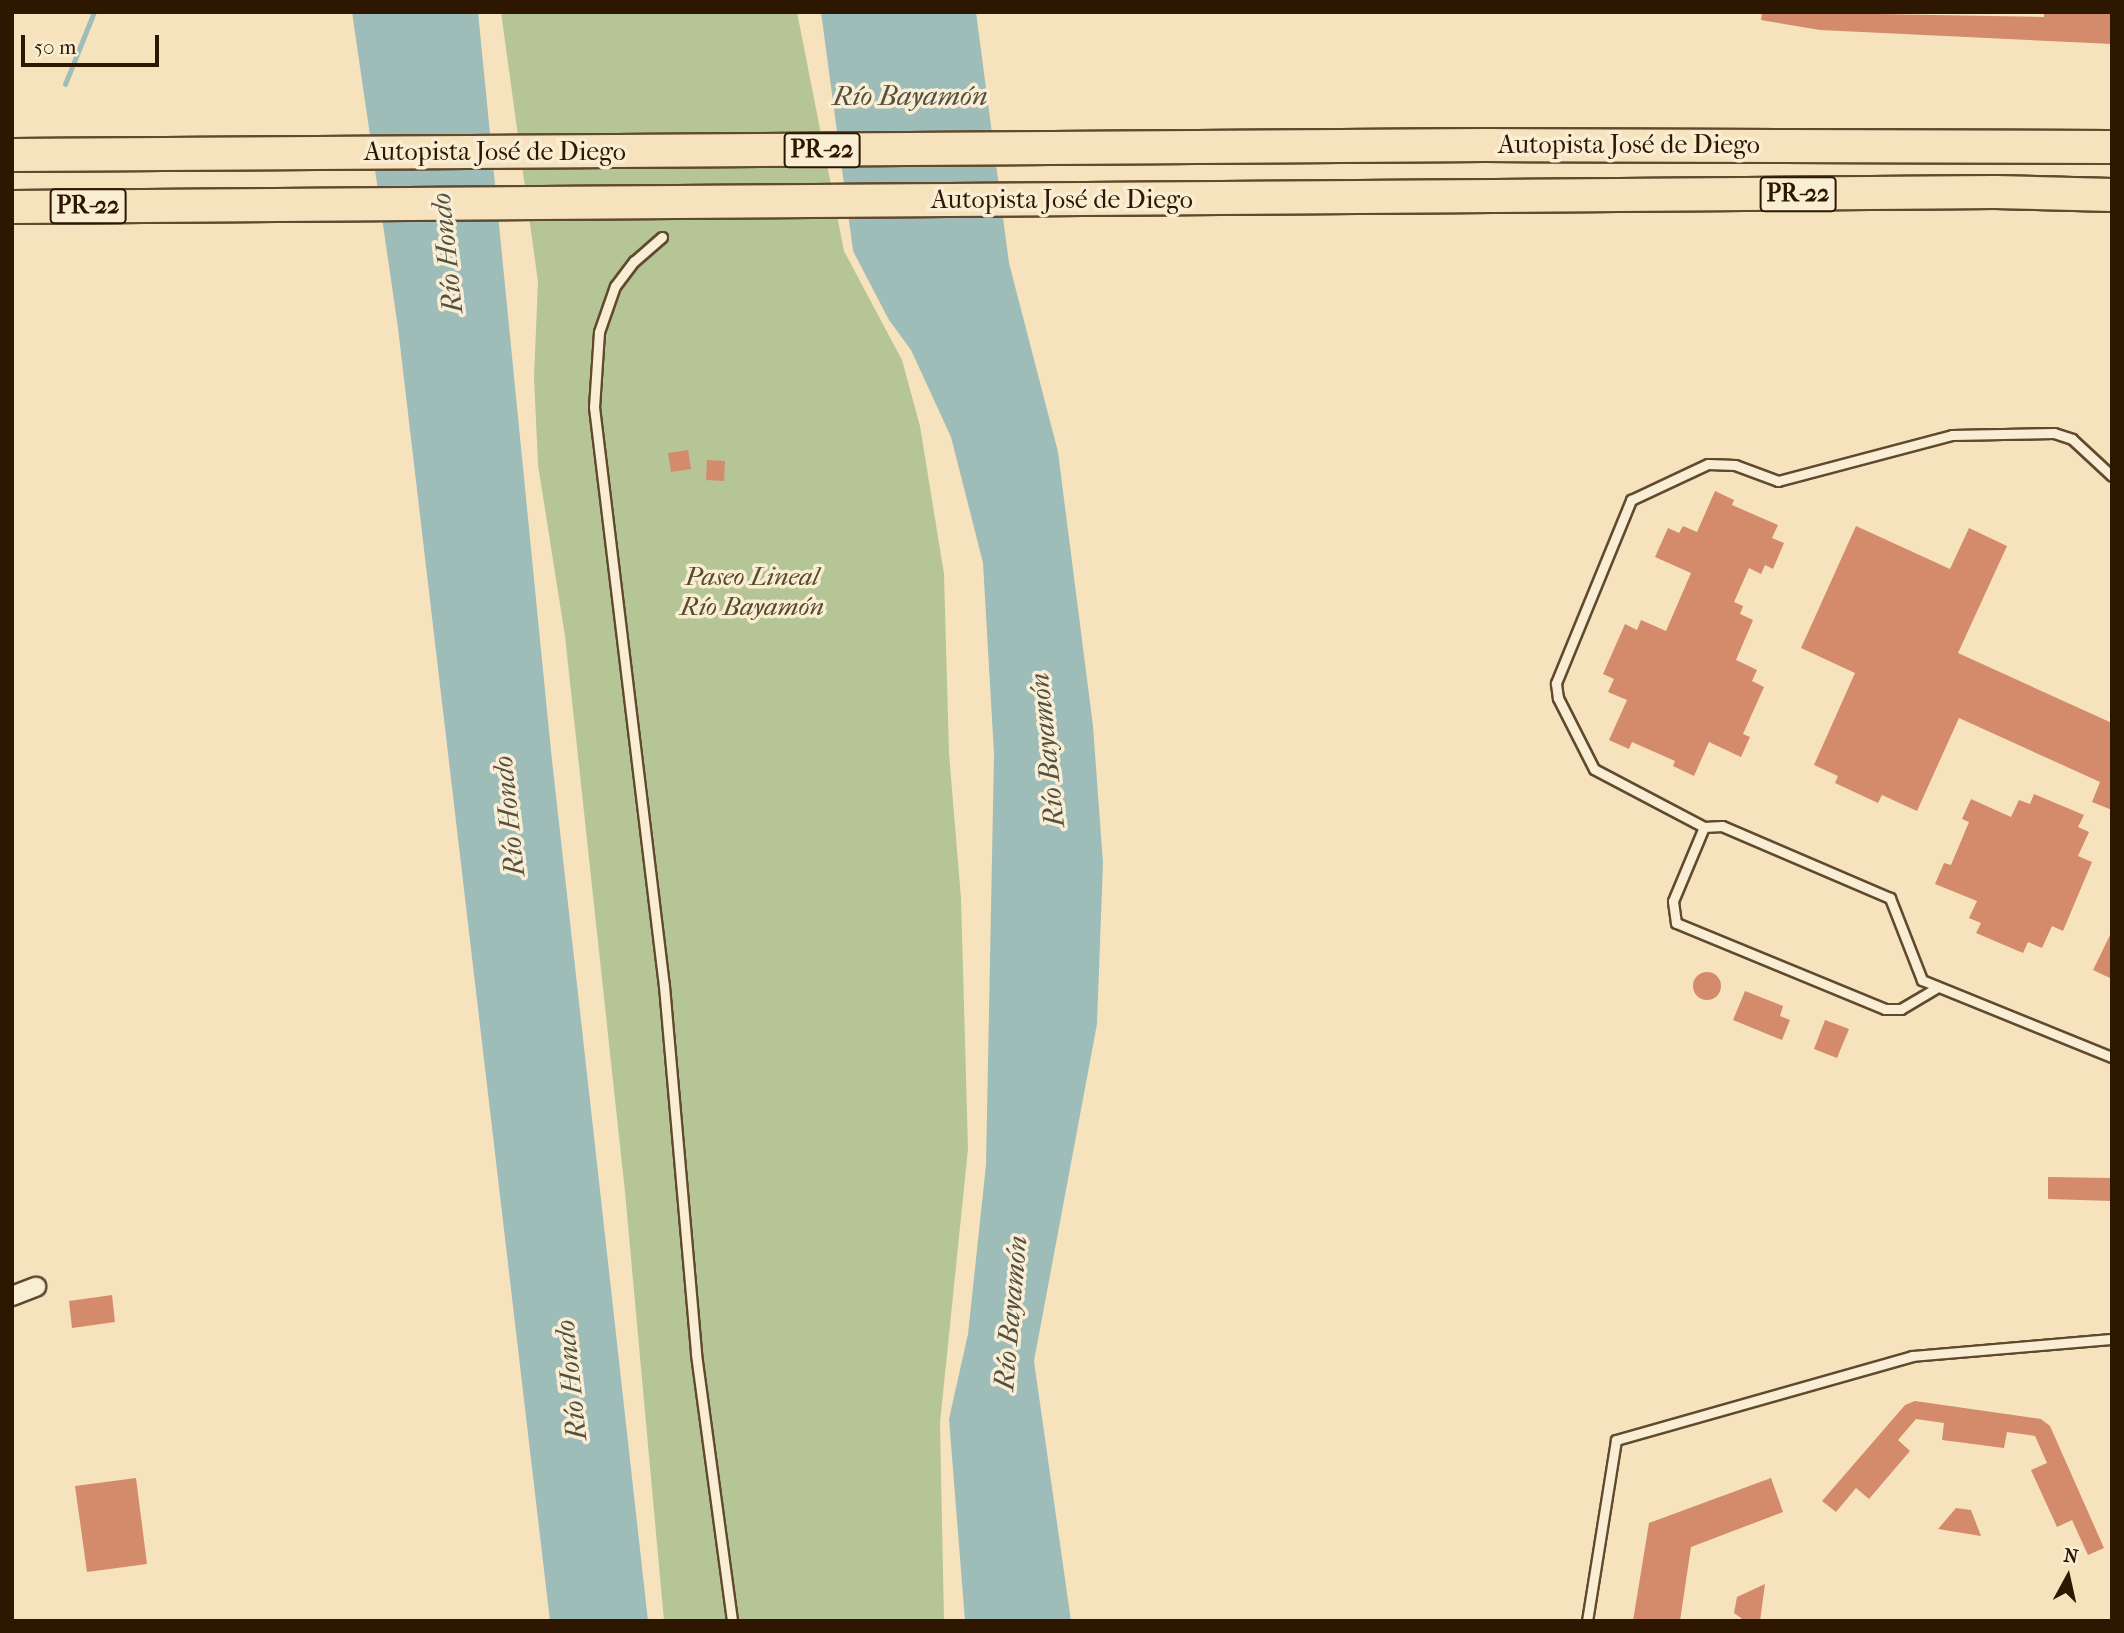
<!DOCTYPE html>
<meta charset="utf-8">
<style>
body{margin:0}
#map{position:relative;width:2124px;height:1633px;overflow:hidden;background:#f6e3bd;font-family:"IM FELL French Canon",serif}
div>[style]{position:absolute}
.green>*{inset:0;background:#b6c595}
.water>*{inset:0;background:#9ebdb8}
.stream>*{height:5px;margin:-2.5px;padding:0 2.5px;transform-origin:2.5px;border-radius:2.5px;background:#9ebdb8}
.building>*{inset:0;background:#d38b6c}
.round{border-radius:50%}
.roads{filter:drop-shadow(2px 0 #604a2f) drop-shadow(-2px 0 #604a2f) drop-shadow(0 2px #604a2f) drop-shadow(0 -2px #604a2f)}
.lane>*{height:9px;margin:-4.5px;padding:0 4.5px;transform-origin:4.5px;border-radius:4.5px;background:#f9edd4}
.street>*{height:18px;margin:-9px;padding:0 9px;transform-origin:9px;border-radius:9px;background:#f9edd4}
.highway>*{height:32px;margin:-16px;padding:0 16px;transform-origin:16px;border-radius:16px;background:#f6e3bd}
span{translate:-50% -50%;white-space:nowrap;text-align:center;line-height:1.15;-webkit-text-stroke:7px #f9edd4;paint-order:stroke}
.shield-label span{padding:2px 5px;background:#f9edd4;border:2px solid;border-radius:5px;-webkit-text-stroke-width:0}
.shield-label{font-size:24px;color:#2e1700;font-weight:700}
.street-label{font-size:26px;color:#2e1700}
.park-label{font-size:26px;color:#574b2d;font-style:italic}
.water-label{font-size:28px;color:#555140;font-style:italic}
.frame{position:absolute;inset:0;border:14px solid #2e1700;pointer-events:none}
.north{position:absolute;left:2033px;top:1542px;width:70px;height:70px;-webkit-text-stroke:5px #f9edd4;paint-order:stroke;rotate:8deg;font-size:19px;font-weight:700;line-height:28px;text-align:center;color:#2e1700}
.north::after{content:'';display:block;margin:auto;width:24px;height:32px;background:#2e1700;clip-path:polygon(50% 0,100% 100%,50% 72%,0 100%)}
.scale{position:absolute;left:21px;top:35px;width:138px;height:32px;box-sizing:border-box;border:4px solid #2e1700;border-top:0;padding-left:9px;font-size:21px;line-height:24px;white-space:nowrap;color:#2e1700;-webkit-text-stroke:5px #f9edd4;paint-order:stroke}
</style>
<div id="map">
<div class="green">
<i style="clip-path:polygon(501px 12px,797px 12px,844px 251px,902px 360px,920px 426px,944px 574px,949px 753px,961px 898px,968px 1149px,940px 1423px,944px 1621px,664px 1621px,625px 1192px,565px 636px,538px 465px,534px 377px,538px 282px)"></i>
</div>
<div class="water">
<i style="clip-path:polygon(352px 12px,478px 12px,551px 751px,648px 1621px,550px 1621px,398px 328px)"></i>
<i style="clip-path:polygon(821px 12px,976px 12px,1009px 263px,1058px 452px,1093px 726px,1103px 863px,1097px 1024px,1034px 1361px,1071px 1621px,965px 1621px,949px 1419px,968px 1334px,986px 1165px,994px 754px,983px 563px,951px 437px,911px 350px,889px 320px,853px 251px)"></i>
</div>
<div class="stream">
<i style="left:65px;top:84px;width:78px;rotate:-68.1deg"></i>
</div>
<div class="building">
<i style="clip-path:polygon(1762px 12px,2044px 17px,2044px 12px,2112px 12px,2112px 44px,1820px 30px,1761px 20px)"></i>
<i style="clip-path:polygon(688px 450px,691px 469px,671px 472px,668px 453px)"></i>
<i style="clip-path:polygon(707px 460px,725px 461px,724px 481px,706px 480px)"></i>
<i style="clip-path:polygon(1715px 491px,1734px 500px,1732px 505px,1778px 525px,1772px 538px,1784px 543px,1773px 569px,1765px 565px,1761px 574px,1749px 568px,1734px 602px,1743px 606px,1740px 614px,1753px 620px,1736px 660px,1757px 670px,1752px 681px,1764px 687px,1743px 734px,1750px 737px,1741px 757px,1709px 742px,1694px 776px,1673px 766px,1675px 761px,1632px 742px,1629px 749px,1609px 740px,1627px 700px,1608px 692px,1614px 679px,1603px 674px,1625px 624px,1637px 630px,1641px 620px,1666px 631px,1691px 573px,1655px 557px,1668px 528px,1679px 533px,1683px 526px,1697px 532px)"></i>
<i style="clip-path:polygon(1856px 526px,1950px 569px,1969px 528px,2007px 546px,1958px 653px,2112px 723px,2112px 810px,2092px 802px,2100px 782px,1959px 718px,1917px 811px,1882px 795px,1878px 803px,1835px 783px,1838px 776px,1814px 765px,1855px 673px,1801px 648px)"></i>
<i style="clip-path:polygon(2034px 794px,2084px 815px,2078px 827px,2089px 832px,2078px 856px,2092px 862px,2063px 931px,2052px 926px,2042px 948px,2028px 942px,2023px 953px,1976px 933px,1981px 923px,1969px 918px,1977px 901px,1935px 884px,1944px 863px,1951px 865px,1969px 822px,1962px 819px,1971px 799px,2011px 817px,2019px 800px,2030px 804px)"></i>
<i style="clip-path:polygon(2112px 931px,2112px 979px,2093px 970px)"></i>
<i class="round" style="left:1693px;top:972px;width:28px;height:28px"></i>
<i style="clip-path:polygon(1745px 991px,1783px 1006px,1780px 1016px,1790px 1020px,1782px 1040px,1733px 1020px)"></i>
<i style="clip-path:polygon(1825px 1020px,1849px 1029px,1837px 1058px,1814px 1049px)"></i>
<i style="clip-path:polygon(2048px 1177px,2112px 1178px,2112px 1201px,2048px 1199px)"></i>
<i style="clip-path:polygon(112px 1295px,115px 1322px,72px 1328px,69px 1301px)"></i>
<i style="clip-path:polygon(1915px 1401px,2041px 1419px,2050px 1426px,2104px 1548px,2088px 1555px,2072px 1520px,2057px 1527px,2031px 1470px,2047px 1463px,2035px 1436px,2007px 1432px,2004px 1448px,1942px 1440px,1944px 1423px,1916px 1419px,1898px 1440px,1910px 1451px,1869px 1499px,1856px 1488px,1836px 1512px,1822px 1501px,1905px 1405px)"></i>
<i style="clip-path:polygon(136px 1478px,147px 1564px,87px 1572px,75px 1486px)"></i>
<i style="clip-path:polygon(1771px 1478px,1783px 1512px,1691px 1547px,1680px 1621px,1633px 1621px,1649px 1523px)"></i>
<i style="clip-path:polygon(1956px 1508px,1971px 1510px,1981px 1536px,1938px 1529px)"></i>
<i style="clip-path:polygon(1765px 1584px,1760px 1621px,1745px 1621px,1734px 1613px,1737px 1597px)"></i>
</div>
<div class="roads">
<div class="lane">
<i style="left:662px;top:237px;width:37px;rotate:139deg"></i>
<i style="left:634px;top:261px;width:31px;rotate:127deg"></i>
<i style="left:615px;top:286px;width:49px;rotate:109.2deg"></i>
<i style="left:599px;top:332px;width:75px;rotate:93.8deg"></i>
<i style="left:594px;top:407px;width:583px;rotate:83.11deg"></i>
<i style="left:664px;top:986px;width:369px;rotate:85deg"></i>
<i style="left:696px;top:1354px;width:269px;rotate:82.3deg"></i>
<i style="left:1704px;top:827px;width:124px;rotate:-152.2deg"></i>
<i style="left:1594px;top:769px;width:80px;rotate:-116.9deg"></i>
<i style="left:1558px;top:698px;width:15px;rotate:-98deg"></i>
<i style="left:1556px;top:683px;width:198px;rotate:-67.7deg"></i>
<i style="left:1631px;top:500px;width:85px;rotate:-25.1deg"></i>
<i style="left:1708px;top:464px;width:27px;rotate:2deg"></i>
<i style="left:1735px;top:465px;width:46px;rotate:20.4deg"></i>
<i style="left:1778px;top:481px;width:180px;rotate:-14.8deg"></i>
<i style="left:1952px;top:435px;width:102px;rotate:-1.1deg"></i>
<i style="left:2054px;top:433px;width:19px;rotate:18deg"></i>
<i style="left:2072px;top:439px;width:54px;rotate:42.8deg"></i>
<i style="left:1938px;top:987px;width:43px;rotate:149.3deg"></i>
<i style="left:1901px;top:1009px;width:16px;rotate:180deg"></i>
<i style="left:1885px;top:1009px;width:226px;rotate:-157.6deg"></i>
<i style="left:1676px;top:923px;width:22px;rotate:-98deg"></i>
<i style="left:1673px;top:901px;width:80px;rotate:-67.3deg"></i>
<i style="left:1704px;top:827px;width:18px;rotate:-3deg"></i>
<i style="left:1722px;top:826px;width:183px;rotate:23.2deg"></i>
<i style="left:1890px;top:898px;width:88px;rotate:68.7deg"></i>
<i style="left:1922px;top:980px;width:205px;rotate:22.1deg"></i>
<i style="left:1587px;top:1621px;width:183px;rotate:-80.9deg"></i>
<i style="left:1616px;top:1440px;width:308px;rotate:-15.8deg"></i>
<i style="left:1912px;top:1356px;width:201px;rotate:-4.9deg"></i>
</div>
<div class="street">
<i style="left:12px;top:1296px;width:26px;rotate:-21deg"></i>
</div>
<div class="highway">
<i style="left:12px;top:155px;width:1473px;rotate:-0.39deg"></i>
<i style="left:1485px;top:145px;width:627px;rotate:0.18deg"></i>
<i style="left:12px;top:207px;width:1983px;rotate:-0.43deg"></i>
<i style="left:1995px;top:192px;width:117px;rotate:1.5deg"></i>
</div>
</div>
<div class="shield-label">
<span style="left:822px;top:150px">PR-22</span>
<span style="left:1798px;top:194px">PR-22</span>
<span style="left:88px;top:206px">PR-22</span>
</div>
<div class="street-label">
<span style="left:1629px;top:145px">Autopista José de Diego</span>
<span style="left:495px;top:152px">Autopista José de Diego</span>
<span style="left:1062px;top:200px">Autopista José de Diego</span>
</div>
<div class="park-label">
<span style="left:752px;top:592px">Paseo Lineal<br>Río Bayamón</span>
</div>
<div class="water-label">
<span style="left:910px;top:96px">Río Bayamón</span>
<span style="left:447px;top:253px;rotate:-96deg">Río Hondo</span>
<span style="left:1047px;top:750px;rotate:-96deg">Río Bayamón</span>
<span style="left:509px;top:816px;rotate:-96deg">Río Hondo</span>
<span style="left:1011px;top:1313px;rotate:-85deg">Río Bayamón</span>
<span style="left:571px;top:1380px;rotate:-96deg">Río Hondo</span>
</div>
<div class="frame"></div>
<div class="north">N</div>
<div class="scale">50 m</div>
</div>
